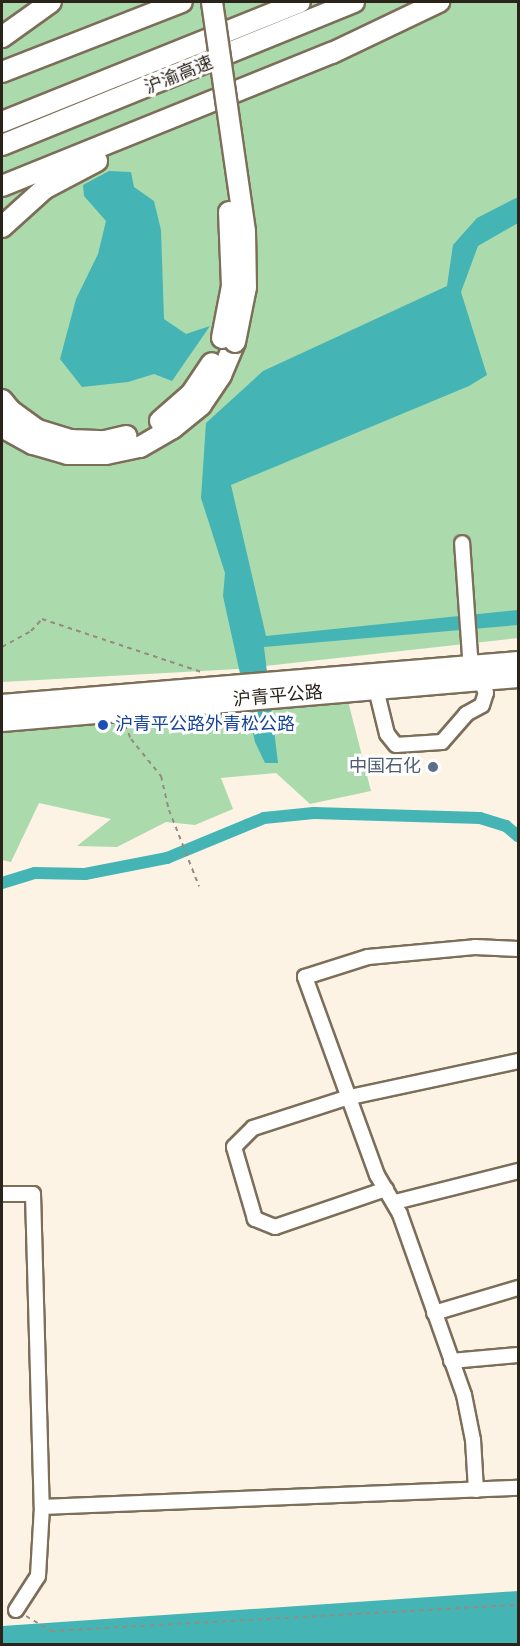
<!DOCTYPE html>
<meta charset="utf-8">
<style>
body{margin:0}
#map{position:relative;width:520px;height:1646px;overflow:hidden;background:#fdf3e4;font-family:"Source Sans 3","Noto Sans SC",sans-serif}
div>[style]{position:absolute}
.green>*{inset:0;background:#abdbad}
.water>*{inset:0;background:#44b4b5}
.canal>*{height:12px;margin:-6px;padding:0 6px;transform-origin:6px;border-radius:6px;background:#44b4b5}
.path>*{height:2px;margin-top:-1px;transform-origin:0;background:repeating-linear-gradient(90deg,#948c80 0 4.5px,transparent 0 9px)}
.roads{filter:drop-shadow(2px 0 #7c6e59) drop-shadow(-2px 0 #7c6e59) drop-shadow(0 2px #7c6e59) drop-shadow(0 -2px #7c6e59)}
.minor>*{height:14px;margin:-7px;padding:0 7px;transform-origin:7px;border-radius:7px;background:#fff}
.highway>*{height:20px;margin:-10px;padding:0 10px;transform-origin:10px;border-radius:10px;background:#fff}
.bridges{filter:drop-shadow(2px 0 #7c6e59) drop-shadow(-2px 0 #7c6e59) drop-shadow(0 2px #7c6e59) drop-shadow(0 -2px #7c6e59)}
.highway-bridge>*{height:20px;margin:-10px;padding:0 10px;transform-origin:10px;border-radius:10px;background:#fff}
.dots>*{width:16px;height:16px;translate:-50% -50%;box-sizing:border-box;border:3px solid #fff;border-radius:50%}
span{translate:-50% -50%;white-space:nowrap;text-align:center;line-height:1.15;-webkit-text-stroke:6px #fff;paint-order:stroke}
.street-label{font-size:18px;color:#2a241b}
.transit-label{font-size:18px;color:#164399}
.left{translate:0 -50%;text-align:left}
.service-label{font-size:18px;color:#4e5e75}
.right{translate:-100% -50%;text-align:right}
.frame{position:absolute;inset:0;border:3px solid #2a241b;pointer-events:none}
</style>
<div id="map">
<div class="green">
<i style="clip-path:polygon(2px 2px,518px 2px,518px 638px,238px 669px,2px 682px)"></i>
<i style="clip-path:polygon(348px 701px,371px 791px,310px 804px,276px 773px,221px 778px,233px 809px,195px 825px,166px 822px,117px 847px,77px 846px,111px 819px,39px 803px,11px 862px,2px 860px,2px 730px)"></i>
</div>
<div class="water">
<i style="clip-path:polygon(109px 171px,131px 172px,134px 187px,154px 201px,161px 230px,164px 319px,186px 334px,210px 326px,172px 381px,154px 374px,128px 382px,82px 387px,60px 359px,76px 299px,98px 254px,106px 221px,84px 196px,83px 185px)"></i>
<i style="clip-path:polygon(518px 197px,518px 223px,478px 246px,461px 292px,487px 375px,469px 386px,231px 485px,266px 636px,518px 610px,518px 625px,264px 647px,278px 763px,265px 763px,255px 742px,223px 596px,225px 573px,201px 498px,206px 423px,263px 371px,447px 286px,453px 245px,477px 218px)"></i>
<i style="clip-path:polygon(518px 1591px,518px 1644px,2px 1644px,2px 1626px)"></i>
</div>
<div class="canal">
<i style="left:2px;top:883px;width:34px;rotate:-17deg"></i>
<i style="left:35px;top:873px;width:50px;rotate:1.1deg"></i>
<i style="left:85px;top:874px;width:84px;rotate:-11deg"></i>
<i style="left:167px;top:858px;width:105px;rotate:-22.4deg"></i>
<i style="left:264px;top:818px;width:50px;rotate:-5.7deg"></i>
<i style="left:314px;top:813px;width:166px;rotate:1.7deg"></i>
<i style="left:480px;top:818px;width:27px;rotate:17deg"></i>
<i style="left:506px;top:826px;width:16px;rotate:40deg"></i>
</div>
<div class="path">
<i style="left:2px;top:647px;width:33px;rotate:-29deg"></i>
<i style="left:31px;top:631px;width:16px;rotate:-47deg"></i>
<i style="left:42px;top:619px;width:168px;rotate:18.4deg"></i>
<i style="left:125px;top:725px;width:15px;rotate:67deg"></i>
<i style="left:131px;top:739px;width:48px;rotate:51deg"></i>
<i style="left:161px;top:776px;width:35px;rotate:77deg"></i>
<i style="left:169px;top:810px;width:82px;rotate:68.5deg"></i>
<i style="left:26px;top:1616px;width:29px;rotate:31deg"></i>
<i style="left:51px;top:1631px;width:468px;rotate:-3.2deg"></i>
</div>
<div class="roads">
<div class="minor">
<i style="left:376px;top:689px;width:46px;rotate:76.3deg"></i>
<i style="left:387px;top:734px;width:14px;rotate:51deg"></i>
<i style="left:396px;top:745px;width:46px;rotate:-3.7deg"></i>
<i style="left:442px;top:742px;width:37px;rotate:-49deg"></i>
<i style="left:466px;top:714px;width:18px;rotate:-29deg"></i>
<i style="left:482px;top:705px;width:13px;rotate:-72deg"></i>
<i style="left:486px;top:693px;width:40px;rotate:-113.4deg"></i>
<i style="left:470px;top:656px;width:113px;rotate:-94deg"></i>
<i style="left:386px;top:1189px;width:117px;rotate:161.1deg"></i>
<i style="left:275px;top:1227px;width:22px;rotate:-158deg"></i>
<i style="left:255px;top:1219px;width:75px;rotate:-106.3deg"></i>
<i style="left:234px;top:1147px;width:27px;rotate:-45deg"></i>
<i style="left:253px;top:1128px;width:98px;rotate:-17.9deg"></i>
<i style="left:346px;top:1098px;width:176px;rotate:-12.1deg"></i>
<i style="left:2px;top:1194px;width:31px"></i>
<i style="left:33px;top:1194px;width:313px;rotate:88.4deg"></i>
<i style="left:42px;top:1507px;width:476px;rotate:-2.3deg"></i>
<i style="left:395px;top:1202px;width:127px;rotate:-14.1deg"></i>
<i style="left:434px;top:1313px;width:88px;rotate:-16.6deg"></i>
<i style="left:451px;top:1361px;width:67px;rotate:-5.1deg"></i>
<i style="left:476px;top:1490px;width:50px;rotate:-93.4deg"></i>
<i style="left:473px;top:1440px;width:46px;rotate:-101.3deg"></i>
<i style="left:464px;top:1395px;width:192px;rotate:-109.5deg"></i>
<i style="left:400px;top:1214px;width:45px;rotate:-120.5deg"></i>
<i style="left:377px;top:1175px;width:211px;rotate:-110deg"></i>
<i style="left:305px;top:977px;width:66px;rotate:-17.6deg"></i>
<i style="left:368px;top:957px;width:107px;rotate:-5.3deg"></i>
<i style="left:475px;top:947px;width:43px;rotate:2.7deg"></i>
<i style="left:16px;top:1610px;width:40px;rotate:-57.1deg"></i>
<i style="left:38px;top:1576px;width:69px;rotate:-86.7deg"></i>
</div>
<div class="highway">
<i style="left:2px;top:37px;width:60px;rotate:-35.5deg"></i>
<i style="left:2px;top:72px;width:193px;rotate:-21.3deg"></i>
<i style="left:2px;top:122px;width:321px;rotate:-21.9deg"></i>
<i style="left:2px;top:145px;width:380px;rotate:-22.1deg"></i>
<i style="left:2px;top:186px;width:356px;rotate:-22deg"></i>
<i style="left:332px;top:53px;width:119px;rotate:-25.5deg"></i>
<i style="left:2px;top:227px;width:57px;rotate:-42.1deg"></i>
<i style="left:44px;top:189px;width:60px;rotate:-27.8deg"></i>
<i style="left:2px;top:400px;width:13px;rotate:51deg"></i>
<i style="left:10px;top:410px;width:34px;rotate:36deg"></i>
<i style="left:38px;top:430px;width:34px;rotate:17deg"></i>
<i style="left:70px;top:440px;width:35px;rotate:2deg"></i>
<i style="left:105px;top:441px;width:22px;rotate:-13deg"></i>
<i style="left:160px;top:421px;width:41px;rotate:-41.1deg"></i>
<i style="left:191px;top:394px;width:37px;rotate:-56deg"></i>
<i style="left:2px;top:427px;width:35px;rotate:29deg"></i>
<i style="left:33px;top:444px;width:35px;rotate:16deg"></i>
<i style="left:67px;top:454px;width:39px"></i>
<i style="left:106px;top:454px;width:35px;rotate:-12deg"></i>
<i style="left:140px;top:447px;width:38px;rotate:-30deg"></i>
<i style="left:173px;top:428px;width:36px;rotate:-39deg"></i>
<i style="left:201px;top:405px;width:36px;rotate:-56deg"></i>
<i style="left:221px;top:375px;width:36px;rotate:-67deg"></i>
<i style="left:2px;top:705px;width:518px;rotate:-4.76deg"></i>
<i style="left:2px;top:721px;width:518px;rotate:-4.87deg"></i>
</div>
</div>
<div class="bridges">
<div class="highway-bridge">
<i style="left:212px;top:2px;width:232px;rotate:81.8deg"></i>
<i style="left:245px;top:232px;width:55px;rotate:89deg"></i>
<i style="left:246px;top:287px;width:56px;rotate:101.3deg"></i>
<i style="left:222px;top:338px;width:53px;rotate:-79.1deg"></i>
<i style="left:232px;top:286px;width:74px;rotate:-92.3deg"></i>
</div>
</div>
<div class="dots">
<i style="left:103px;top:725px;background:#1a4fb4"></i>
<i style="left:433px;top:767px;background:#5c6f8a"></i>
</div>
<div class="street-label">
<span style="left:179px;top:76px;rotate:-22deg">沪渝高速</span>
<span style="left:278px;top:697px;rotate:-5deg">沪青平公路</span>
</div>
<div class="transit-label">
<span class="left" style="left:115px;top:725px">沪青平公路外青松公路</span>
</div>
<div class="service-label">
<span class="right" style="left:421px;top:767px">中国石化</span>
</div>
<div class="frame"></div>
</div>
